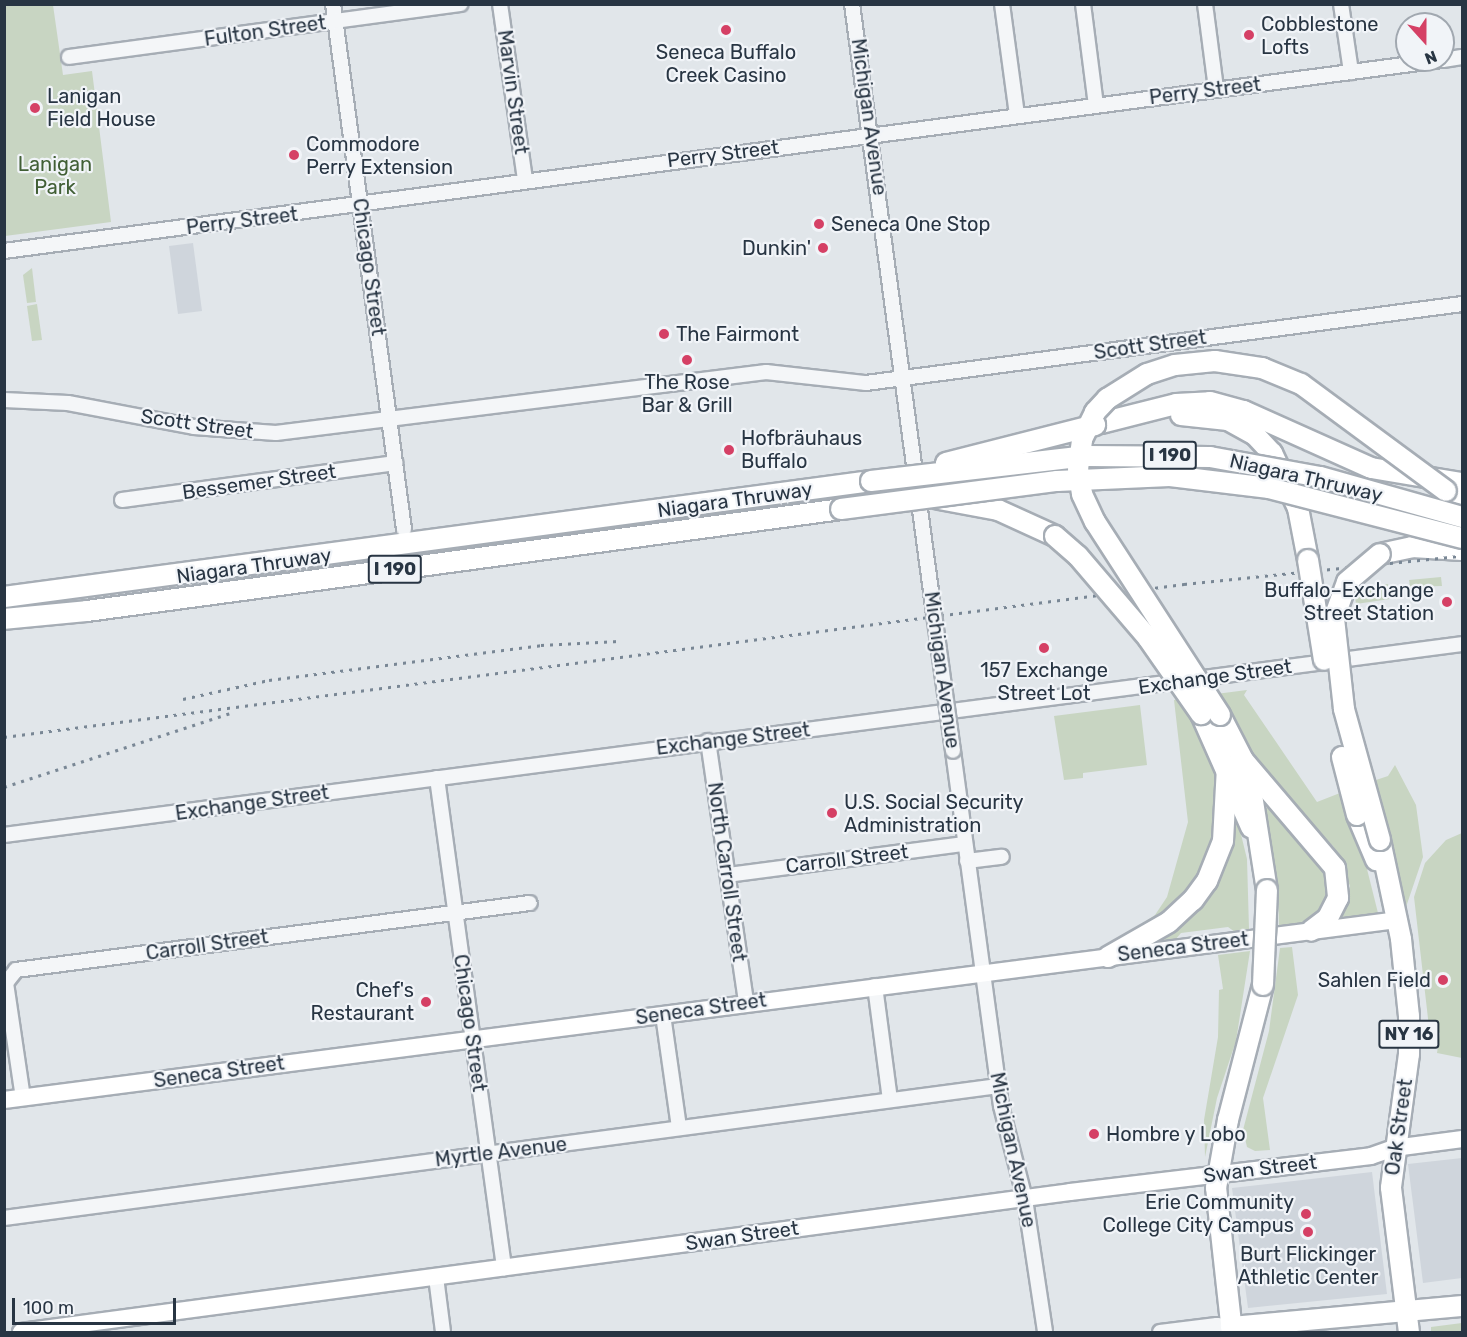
<!DOCTYPE html>
<meta charset="utf-8">
<style>
body{margin:0}
#map{position:relative;width:1467px;height:1337px;overflow:hidden;background:#e1e6ea;font-family:Rubik,sans-serif}
div>[style]{position:absolute}
.built>*{inset:0;background:#cfd5dc}
.green>*{inset:0;background:#c8d5c2}
.roads{filter:drop-shadow(2px 0 #a6adb5) drop-shadow(-2px 0 #a6adb5) drop-shadow(0 2px #a6adb5) drop-shadow(0 -2px #a6adb5)}
.minor>*{height:14px;margin:-7px;padding:0 7px;transform-origin:7px;border-radius:7px;background:#f4f6f8}
.major>*{height:16px;margin:-8px;padding:0 8px;transform-origin:8px;border-radius:8px;background:#fff}
.highway>*{height:20px;margin:-10px;padding:0 10px;transform-origin:10px;border-radius:10px;background:#fff}
.rail>*{height:3px;margin-top:-1.5px;transform-origin:0;background:repeating-linear-gradient(90deg,#798795 0 3px,transparent 0 9px)}
.bridges{filter:drop-shadow(2px 0 #a6adb5) drop-shadow(-2px 0 #a6adb5) drop-shadow(0 2px #a6adb5) drop-shadow(0 -2px #a6adb5)}
.minor-bridge>*{height:14px;margin:-7px;padding:0 7px;transform-origin:7px;border-radius:7px;background:#f4f6f8}
.highway-bridge>*{height:20px;margin:-10px;padding:0 10px;transform-origin:10px;border-radius:10px;background:#fff}
.dots>*{width:16px;height:16px;translate:-50% -50%;box-sizing:border-box;border:3px solid #f1f4f8;border-radius:50%}
span{translate:-50% -50%;white-space:nowrap;text-align:center;line-height:1.15;-webkit-text-stroke:4.5px #f1f4f8;paint-order:stroke}
.shield-label span{padding:2px 4px;background:#f1f4f8;border:2px solid;border-radius:4px;-webkit-text-stroke-width:0}
.shield-label{font-size:18px;color:#283543;font-weight:700}
.poi-label{font-size:20px;color:#283543}
.left{translate:0 -50%;text-align:left}
.right{translate:-100% -50%;text-align:right}
.street-label{font-size:20px;color:#283543}
.park-label{font-size:20px;color:#415f35}
.frame{position:absolute;inset:0;border:6px solid #283543;pointer-events:none}
.north{position:absolute;left:1395px;top:12px;width:60px;height:60px;box-sizing:border-box;background:#f1f4f8;border:2px solid #a1a8b0;border-radius:50%;rotate:159deg;font-size:16px;font-weight:700;line-height:24px;text-align:center;color:#283543}
.north::after{content:'';display:block;margin:auto;width:21px;height:27px;background:#d54065;clip-path:polygon(50% 0,100% 100%,50% 72%,0 100%)}
.scale{position:absolute;left:12px;top:1298px;width:164px;height:27px;box-sizing:border-box;border:3px solid #283543;border-top:0;padding-left:8px;font-size:18px;line-height:21px;white-space:nowrap;color:#283543;-webkit-text-stroke:4px #f1f4f8;paint-order:stroke}
</style>
<div id="map">
<div class="built">
<i style="clip-path:polygon(193px 243px,202px 311px,178px 314px,169px 246px)"></i>
<i style="clip-path:polygon(1462px 1158px,1462px 1278px,1423px 1283px,1408px 1164px)"></i>
<i style="clip-path:polygon(1372px 1172px,1387px 1294px,1248px 1308px,1232px 1188px)"></i>
</div>
<div class="green">
<i style="clip-path:polygon(4px 5px,53px 5px,63px 75px,92px 71px,111px 222px,5px 236px)"></i>
<i style="clip-path:polygon(32px 268px,36px 302px,27px 303px,23px 275px)"></i>
<i style="clip-path:polygon(37px 304px,42px 340px,32px 341px,27px 306px)"></i>
<i style="clip-path:polygon(1441px 577px,1442px 586px,1410px 587px,1409px 580px)"></i>
<i style="clip-path:polygon(1388px 584px,1390px 599px,1356px 604px,1354px 589px)"></i>
<i style="clip-path:polygon(1247px 690px,1244px 695px,1317px 802px,1340px 793px,1362px 849px,1378px 913px,1342px 919px,1350px 886px,1333px 846px,1278px 793px,1251px 761px,1216px 694px)"></i>
<i style="clip-path:polygon(1180px 699px,1211px 759px,1217px 780px,1217px 834px,1208px 864px,1177px 908px,1125px 936px,1155px 915px,1167px 897px,1188px 822px,1174px 700px)"></i>
<i style="clip-path:polygon(1140px 705px,1147px 765px,1083px 773px,1083px 778px,1064px 780px,1054px 716px)"></i>
<i style="clip-path:polygon(1395px 765px,1416px 805px,1423px 857px,1406px 907px,1370px 782px,1388px 776px)"></i>
<i style="clip-path:polygon(1270px 807px,1320px 858px,1333px 883px,1325px 907px,1311px 921px,1279px 927px,1278px 890px,1263px 809px)"></i>
<i style="clip-path:polygon(1232px 822px,1238px 822px,1247px 859px,1249px 929px,1235px 932px,1228px 927px,1181px 933px,1175px 940px,1160px 941px,1159px 937px,1189px 917px,1203px 900px)"></i>
<i style="clip-path:polygon(1462px 833px,1462px 1058px,1437px 1053px,1440px 1033px,1429px 1027px,1414px 897px,1425px 863px,1446px 840px)"></i>
<i style="clip-path:polygon(1292px 947px,1298px 995px,1263px 1098px,1270px 1150px,1255px 1151px,1247px 1147px,1243px 1130px,1269px 1031px,1280px 948px)"></i>
<i style="clip-path:polygon(1250px 951px,1236px 1041px,1217px 1098px,1205px 1157px,1204px 1120px,1218px 1037px,1219px 990px,1223px 989px,1218px 955px)"></i>
<i style="clip-path:polygon(1462px 1323px,1462px 1332px,1431px 1332px,1431px 1327px)"></i>
</div>
<div class="roads">
<div class="minor">
<i style="left:333px;top:4px;width:530px;rotate:82.3deg"></i>
<i style="left:500px;top:4px;width:177px;rotate:81.9deg"></i>
<i style="left:852px;top:4px;width:615px;rotate:82.34deg"></i>
<i style="left:1002px;top:4px;width:112px;rotate:82.3deg"></i>
<i style="left:1083px;top:4px;width:102px;rotate:82.7deg"></i>
<i style="left:1205px;top:4px;width:86px;rotate:82.6deg"></i>
<i style="left:1341px;top:4px;width:69px;rotate:81.6deg"></i>
<i style="left:69px;top:57px;width:395px;rotate:-7.7deg"></i>
<i style="left:1443px;top:60px;width:19px;rotate:-9deg"></i>
<i style="left:4px;top:251px;width:1451px;rotate:-7.57deg"></i>
<i style="left:4px;top:400px;width:64px;rotate:2.7deg"></i>
<i style="left:68px;top:403px;width:128px;rotate:10.8deg"></i>
<i style="left:194px;top:427px;width:82px;rotate:4.2deg"></i>
<i style="left:276px;top:433px;width:494px;rotate:-7.1deg"></i>
<i style="left:766px;top:372px;width:101px;rotate:6.3deg"></i>
<i style="left:866px;top:383px;width:601px;rotate:-7.55deg"></i>
<i style="left:122px;top:500px;width:276px;rotate:-7.7deg"></i>
<i style="left:708px;top:741px;width:265px;rotate:81.7deg"></i>
<i style="left:953px;top:751px;width:358px;rotate:82.3deg"></i>
<i style="left:1001px;top:1106px;width:96px;rotate:75.5deg"></i>
<i style="left:1025px;top:1199px;width:134px;rotate:81.4deg"></i>
<i style="left:437px;top:778px;width:495px;rotate:82.2deg"></i>
<i style="left:4px;top:835px;width:1470px;rotate:-7.46deg"></i>
<i style="left:967px;top:861px;width:35px;rotate:-7deg"></i>
<i style="left:728px;top:875px;width:239px;rotate:-7.5deg"></i>
<i style="left:875px;top:986px;width:115px;rotate:82.5deg"></i>
<i style="left:663px;top:1015px;width:114px;rotate:81.9deg"></i>
<i style="left:23px;top:1098px;width:116px;rotate:-98.4deg"></i>
<i style="left:6px;top:983px;width:16px;rotate:-52deg"></i>
<i style="left:16px;top:970px;width:518px;rotate:-7.43deg"></i>
<i style="left:4px;top:1218px;width:1003px;rotate:-7.56deg"></i>
<i style="left:436px;top:1277px;width:55px;rotate:82.7deg"></i>
<i style="left:1160px;top:1332px;width:57px;rotate:-7deg"></i>
<i style="left:1217px;top:1325px;width:14px;rotate:8deg"></i>
</div>
<div class="major">
<i style="left:4px;top:1100px;width:1406px;rotate:-7.36deg"></i>
<i style="left:21px;top:1332px;width:1058px;rotate:-7.6deg"></i>
<i style="left:1070px;top:1192px;width:303px;rotate:-6.8deg"></i>
<i style="left:1371px;top:1156px;width:24px;rotate:-19deg"></i>
<i style="left:1394px;top:1148px;width:69px;rotate:-7.5deg"></i>
</div>
<div class="highway">
<i style="left:1181px;top:415px;width:47px;rotate:6.1deg"></i>
<i style="left:1228px;top:420px;width:31px;rotate:29deg"></i>
<i style="left:1255px;top:435px;width:25px;rotate:47deg"></i>
<i style="left:1272px;top:453px;width:61px;rotate:64.7deg"></i>
<i style="left:1298px;top:508px;width:53px;rotate:79.1deg"></i>
<i style="left:1101px;top:423px;width:77px;rotate:-14.2deg"></i>
<i style="left:1176px;top:404px;width:34px;rotate:-3deg"></i>
<i style="left:1210px;top:402px;width:35px;rotate:15deg"></i>
<i style="left:1244px;top:411px;width:139px;rotate:24.2deg"></i>
<i style="left:1371px;top:468px;width:92px;rotate:9.4deg"></i>
<i style="left:1446px;top:491px;width:20px;rotate:37deg"></i>
<i style="left:939px;top:499px;width:60px;rotate:10.6deg"></i>
<i style="left:998px;top:510px;width:63px;rotate:24.5deg"></i>
<i style="left:1380px;top:554px;width:33px;rotate:-12deg"></i>
<i style="left:1412px;top:547px;width:50px;rotate:3.4deg"></i>
<i style="left:4px;top:597px;width:875px;rotate:-7.62deg"></i>
<i style="left:4px;top:619px;width:83px;rotate:-5.5deg"></i>
<i style="left:87px;top:611px;width:761px;rotate:-7.7deg"></i>
<i style="left:1201px;top:714px;width:124px;rotate:66.1deg"></i>
<i style="left:1220px;top:715px;width:51px;rotate:62.9deg"></i>
<i style="left:1243px;top:760px;width:23px;rotate:72deg"></i>
<i style="left:1250px;top:782px;width:109px;rotate:81.1deg"></i>
<i style="left:1243px;top:760px;width:142px;rotate:49.6deg"></i>
<i style="left:1335px;top:868px;width:30px;rotate:84deg"></i>
<i style="left:1338px;top:898px;width:22px;rotate:117deg"></i>
<i style="left:1328px;top:918px;width:21px;rotate:143deg"></i>
<i style="left:1357px;top:815px;width:49px;rotate:67.1deg"></i>
<i style="left:1380px;top:840px;width:101px;rotate:78deg"></i>
<i style="left:1401px;top:939px;width:77px;rotate:84.1deg"></i>
<i style="left:1409px;top:1016px;width:38px;rotate:90deg"></i>
<i style="left:1409px;top:1054px;width:135px;rotate:97.7deg"></i>
<i style="left:1391px;top:1188px;width:145px;rotate:82.9deg"></i>
<i style="left:1108px;top:957px;width:70px;rotate:-29.8deg"></i>
<i style="left:1169px;top:922px;width:33px;rotate:-43deg"></i>
<i style="left:1193px;top:900px;width:24px;rotate:-54deg"></i>
<i style="left:1207px;top:881px;width:43px;rotate:-68.2deg"></i>
<i style="left:1223px;top:841px;width:74px;rotate:-86.9deg"></i>
<i style="left:1231px;top:1327px;width:232px;rotate:-5.2deg"></i>
<i style="left:1232px;top:1332px;width:145px;rotate:-96.3deg"></i>
<i style="left:1216px;top:1188px;width:69px;rotate:-80deg"></i>
<i style="left:1228px;top:1120px;width:139px;rotate:-75.5deg"></i>
</div>
</div>
<div class="rail">
<i style="left:183px;top:699px;width:88px;rotate:-12.5deg"></i>
<i style="left:269px;top:680px;width:274px;rotate:-7.3deg"></i>
<i style="left:541px;top:645px;width:78px;rotate:-2.9deg"></i>
<i style="left:4px;top:737px;width:1190px;rotate:-7.39deg"></i>
<i style="left:1184px;top:584px;width:279px;rotate:-5.8deg"></i>
<i style="left:4px;top:787px;width:239px;rotate:-18.1deg"></i>
</div>
<div class="bridges">
<div class="minor-bridge">
<i style="left:934px;top:614px;width:138px;rotate:82.1deg"></i>
</div>
<div class="highway-bridge">
<i style="left:946px;top:463px;width:154px;rotate:-14.3deg"></i>
<i style="left:871px;top:481px;width:217px;rotate:-6.6deg"></i>
<i style="left:1087px;top:456px;width:123px;rotate:0.5deg"></i>
<i style="left:1210px;top:457px;width:112px;rotate:10.3deg"></i>
<i style="left:1320px;top:477px;width:148px;rotate:15.7deg"></i>
<i style="left:841px;top:509px;width:218px;rotate:-7.4deg"></i>
<i style="left:1057px;top:481px;width:113px;rotate:-2.5deg"></i>
<i style="left:1170px;top:476px;width:100px;rotate:6.9deg"></i>
<i style="left:1269px;top:488px;width:199px;rotate:14.5deg"></i>
<i style="left:1055px;top:536px;width:30px;rotate:41deg"></i>
<i style="left:1078px;top:556px;width:108px;rotate:49.5deg"></i>
<i style="left:1148px;top:638px;width:93px;rotate:55.1deg"></i>
<i style="left:1308px;top:560px;width:101px;rotate:80.9deg"></i>
<i style="left:1220px;top:715px;width:230px;rotate:-122.9deg"></i>
<i style="left:1095px;top:522px;width:31px;rotate:-115deg"></i>
<i style="left:1082px;top:494px;width:25px;rotate:-99deg"></i>
<i style="left:1078px;top:469px;width:30px;rotate:-82deg"></i>
<i style="left:1082px;top:439px;width:30px;rotate:-64deg"></i>
<i style="left:1095px;top:412px;width:18px;rotate:-47deg"></i>
<i style="left:1107px;top:399px;width:47px;rotate:-32deg"></i>
<i style="left:1147px;top:374px;width:29px;rotate:-18deg"></i>
<i style="left:1175px;top:365px;width:40px;rotate:-5.7deg"></i>
<i style="left:1215px;top:361px;width:48px;rotate:8.5deg"></i>
<i style="left:1262px;top:368px;width:42px;rotate:22.3deg"></i>
<i style="left:1301px;top:384px;width:180px;rotate:36.4deg"></i>
<i style="left:1342px;top:757px;width:60px;rotate:75.5deg"></i>
<i style="left:1380px;top:840px;width:136px;rotate:-105.4deg"></i>
<i style="left:1344px;top:709px;width:92px;rotate:-96.3deg"></i>
<i style="left:1334px;top:618px;width:38px;rotate:-70deg"></i>
<i style="left:1347px;top:582px;width:43px;rotate:-40.3deg"></i>
<i style="left:1263px;top:985px;width:95px;rotate:-87.6deg"></i>
</div>
</div>
<div class="dots">
<i style="left:726px;top:30px;background:#d54065"></i>
<i style="left:1249px;top:35px;background:#d54065"></i>
<i style="left:35px;top:108px;background:#d54065"></i>
<i style="left:294px;top:155px;background:#d54065"></i>
<i style="left:819px;top:224px;background:#d54065"></i>
<i style="left:823px;top:248px;background:#d54065"></i>
<i style="left:664px;top:334px;background:#d54065"></i>
<i style="left:687px;top:360px;background:#d54065"></i>
<i style="left:729px;top:450px;background:#d54065"></i>
<i style="left:1447px;top:602px;background:#d54065"></i>
<i style="left:1044px;top:648px;background:#d54065"></i>
<i style="left:832px;top:813px;background:#d54065"></i>
<i style="left:1443px;top:980px;background:#d54065"></i>
<i style="left:426px;top:1002px;background:#d54065"></i>
<i style="left:1094px;top:1134px;background:#d54065"></i>
<i style="left:1306px;top:1214px;background:#d54065"></i>
<i style="left:1308px;top:1232px;background:#d54065"></i>
</div>
<div class="shield-label">
<span style="left:1170px;top:455px">I 190</span>
<span style="left:395px;top:569px">I 190</span>
<span style="left:1409px;top:1034px">NY 16</span>
</div>
<div class="poi-label">
<span class="left" style="left:1261px;top:36px">Cobblestone<br>Lofts</span>
<span style="left:726px;top:64px">Seneca Buffalo<br>Creek Casino</span>
<span class="left" style="left:47px;top:108px">Lanigan<br>Field House</span>
<span class="left" style="left:306px;top:156px">Commodore<br>Perry Extension</span>
<span class="left" style="left:831px;top:224px">Seneca One Stop</span>
<span class="right" style="left:811px;top:248px">Dunkin'</span>
<span class="left" style="left:676px;top:334px">The Fairmont</span>
<span style="left:687px;top:394px">The Rose<br>Bar &amp; Grill</span>
<span class="left" style="left:741px;top:450px">Hofbräuhaus<br>Buffalo</span>
<span class="right" style="left:1434px;top:602px">Buffalo–Exchange<br>Street Station</span>
<span style="left:1044px;top:682px">157 Exchange<br>Street Lot</span>
<span class="left" style="left:844px;top:814px">U.S. Social Security<br>Administration</span>
<span class="right" style="left:1431px;top:980px">Sahlen Field</span>
<span class="right" style="left:414px;top:1002px">Chef's<br>Restaurant</span>
<span class="left" style="left:1106px;top:1134px">Hombre y Lobo</span>
<span class="right" style="left:1294px;top:1214px">Erie Community<br>College City Campus</span>
<span style="left:1308px;top:1266px">Burt Flickinger<br>Athletic Center</span>
</div>
<div class="street-label">
<span style="left:265px;top:31px;rotate:-8deg">Fulton Street</span>
<span style="left:1205px;top:91px;rotate:-7deg">Perry Street</span>
<span style="left:513px;top:92px;rotate:82deg">Marvin Street</span>
<span style="left:869px;top:117px;rotate:82deg">Michigan Avenue</span>
<span style="left:723px;top:154px;rotate:-7deg">Perry Street</span>
<span style="left:242px;top:221px;rotate:-7deg">Perry Street</span>
<span style="left:369px;top:267px;rotate:82deg">Chicago Street</span>
<span style="left:1150px;top:345px;rotate:-8deg">Scott Street</span>
<span style="left:197px;top:424px;rotate:8deg">Scott Street</span>
<span style="left:1306px;top:478px;rotate:13deg">Niagara Thruway</span>
<span style="left:259px;top:482px;rotate:-8deg">Bessemer Street</span>
<span style="left:735px;top:500px;rotate:-8deg">Niagara Thruway</span>
<span style="left:254px;top:566px;rotate:-8deg">Niagara Thruway</span>
<span style="left:942px;top:670px;rotate:82deg">Michigan Avenue</span>
<span style="left:1215px;top:677px;rotate:-8deg">Exchange Street</span>
<span style="left:733px;top:739px;rotate:-7deg">Exchange Street</span>
<span style="left:252px;top:803px;rotate:-8deg">Exchange Street</span>
<span style="left:847px;top:859px;rotate:-7deg">Carroll Street</span>
<span style="left:727px;top:872px;rotate:82deg">North Carroll Street</span>
<span style="left:207px;top:945px;rotate:-8deg">Carroll Street</span>
<span style="left:1183px;top:947px;rotate:-7deg">Seneca Street</span>
<span style="left:701px;top:1009px;rotate:-8deg">Seneca Street</span>
<span style="left:470px;top:1023px;rotate:82deg">Chicago Street</span>
<span style="left:219px;top:1072px;rotate:-8deg">Seneca Street</span>
<span style="left:1399px;top:1127px;rotate:-82deg">Oak Street</span>
<span style="left:1013px;top:1150px;rotate:78deg">Michigan Avenue</span>
<span style="left:501px;top:1152px;rotate:-7deg">Myrtle Avenue</span>
<span style="left:1260px;top:1169px;rotate:-7deg">Swan Street</span>
<span style="left:742px;top:1236px;rotate:-8deg">Swan Street</span>
</div>
<div class="park-label">
<span style="left:55px;top:176px">Lanigan<br>Park</span>
</div>
<div class="frame"></div>
<div class="north">N</div>
<div class="scale">100 m</div>
</div>
